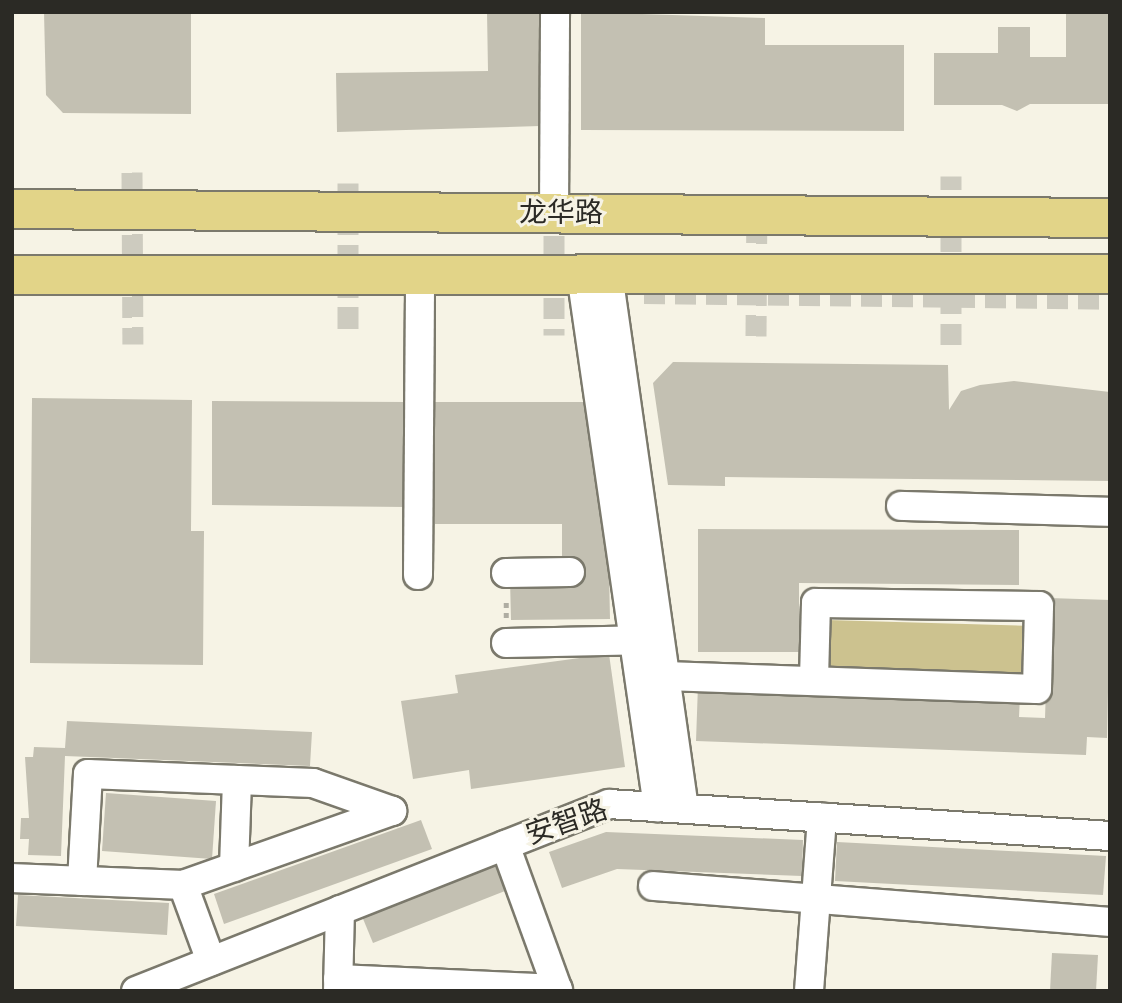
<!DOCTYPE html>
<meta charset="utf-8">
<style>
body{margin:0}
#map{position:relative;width:1122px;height:1003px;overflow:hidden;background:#f6f3e5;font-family:Spectral,"Noto Sans SC",serif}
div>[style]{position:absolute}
.green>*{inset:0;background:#ccc28f}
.building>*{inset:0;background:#c3c0b2}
.pedestrian-tunnel>*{height:21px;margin-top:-10.5px;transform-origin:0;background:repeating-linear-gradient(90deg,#cdcbbf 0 21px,transparent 0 31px)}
.path>*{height:4.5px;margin-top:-2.25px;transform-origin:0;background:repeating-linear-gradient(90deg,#afada2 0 5px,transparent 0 10px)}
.roads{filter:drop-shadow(2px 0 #7b796c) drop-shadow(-2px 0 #7b796c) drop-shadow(0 2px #7b796c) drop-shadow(0 -2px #7b796c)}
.minor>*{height:28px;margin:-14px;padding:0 14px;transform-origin:14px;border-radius:14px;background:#fff}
.primary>*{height:38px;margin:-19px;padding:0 19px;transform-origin:19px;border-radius:19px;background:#e2d488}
span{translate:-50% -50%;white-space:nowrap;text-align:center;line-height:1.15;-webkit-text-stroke:6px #f6f3e5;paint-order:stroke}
.street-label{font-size:28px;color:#2b2a25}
.frame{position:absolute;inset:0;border:14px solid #2b2a25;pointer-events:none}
</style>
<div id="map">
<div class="green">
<i style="clip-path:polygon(827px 620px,1033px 626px,1031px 679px,825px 673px)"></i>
</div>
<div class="building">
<i style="clip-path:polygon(44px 12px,191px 12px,191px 114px,63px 113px,46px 95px)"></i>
<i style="clip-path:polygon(487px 12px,545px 12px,540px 126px,337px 132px,336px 73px,488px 71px)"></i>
<i style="clip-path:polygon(581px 12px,765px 18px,765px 45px,904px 45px,904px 131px,581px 130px)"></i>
<i style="clip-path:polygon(1066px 12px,1110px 12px,1110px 104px,1030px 104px,1017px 111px,1002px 105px,934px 105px,934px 53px,998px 53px,998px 27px,1030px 27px,1030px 57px,1066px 57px)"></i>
<i style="clip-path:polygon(673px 362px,948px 365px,949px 410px,961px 391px,980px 385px,1014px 381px,1110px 392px,1110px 481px,725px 477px,725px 486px,668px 485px,653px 383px)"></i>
<i style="clip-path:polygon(32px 398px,192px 400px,191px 531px,204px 531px,203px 665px,30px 663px)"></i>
<i style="clip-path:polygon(212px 401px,407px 402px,406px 507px,212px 505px)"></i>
<i style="clip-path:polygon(435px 402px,589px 402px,608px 523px,610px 619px,511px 620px,510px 579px,562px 565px,562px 524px,435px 524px)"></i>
<i style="clip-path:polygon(698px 529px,1019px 530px,1019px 585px,799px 583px,799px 652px,698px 652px)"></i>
<i style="clip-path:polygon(1049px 598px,1110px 600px,1107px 738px,1087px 737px,1086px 755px,696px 741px,698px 685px,1020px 696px,1019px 717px,1045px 718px)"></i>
<i style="clip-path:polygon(609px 654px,625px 767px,471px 789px,469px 770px,413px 779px,401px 701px,458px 693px,455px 675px)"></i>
<i style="clip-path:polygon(67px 721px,312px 732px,310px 766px,65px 756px,61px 856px,28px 855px,29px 839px,20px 839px,21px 818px,29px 818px,25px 757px,33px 757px,34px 747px,65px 748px)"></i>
<i style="clip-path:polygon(106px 793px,216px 801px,212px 859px,102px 851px)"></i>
<i style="clip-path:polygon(421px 820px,432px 849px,224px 924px,214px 894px)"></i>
<i style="clip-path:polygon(606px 832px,803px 840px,802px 876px,617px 869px,562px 888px,549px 852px)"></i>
<i style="clip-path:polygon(837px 842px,1106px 856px,1103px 895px,835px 881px)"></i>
<i style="clip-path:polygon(496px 855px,510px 889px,373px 943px,359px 909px)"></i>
<i style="clip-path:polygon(18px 895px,169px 903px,167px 935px,16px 926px)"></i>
<i style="clip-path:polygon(1052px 953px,1098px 955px,1096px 991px,1050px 991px)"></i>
</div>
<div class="pedestrian-tunnel">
<i style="left:132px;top:172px;width:172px;rotate:89.7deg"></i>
<i style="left:348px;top:183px;width:152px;rotate:90deg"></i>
<i style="left:554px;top:204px;width:131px;rotate:90deg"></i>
<i style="left:644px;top:293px;width:466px;rotate:0.7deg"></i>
<i style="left:756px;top:336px;width:131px;rotate:-89.6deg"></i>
<i style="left:951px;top:345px;width:169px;rotate:-90deg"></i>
</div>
<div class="path">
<i style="left:506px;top:618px;width:20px;rotate:-90deg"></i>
</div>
<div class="roads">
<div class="minor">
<i style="left:554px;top:213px;width:201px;rotate:-89.7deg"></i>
<i style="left:581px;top:274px;width:539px;rotate:81.78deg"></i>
<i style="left:608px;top:274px;width:540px;rotate:81.91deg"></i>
<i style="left:901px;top:506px;width:209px;rotate:1.6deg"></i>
<i style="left:506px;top:573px;width:64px;rotate:-0.9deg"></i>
<i style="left:418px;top:575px;width:301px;rotate:-89.6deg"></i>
<i style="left:506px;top:643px;width:147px;rotate:-1.2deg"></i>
<i style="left:665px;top:676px;width:372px;rotate:2deg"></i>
<i style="left:1037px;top:689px;width:83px;rotate:-88.6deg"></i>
<i style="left:1039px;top:606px;width:223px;rotate:-179.2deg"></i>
<i style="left:816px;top:603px;width:78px;rotate:91.5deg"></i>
<i style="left:505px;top:845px;width:155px;rotate:70deg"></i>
<i style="left:234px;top:867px;width:87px;rotate:-88deg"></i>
<i style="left:12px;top:878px;width:171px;rotate:2.3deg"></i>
<i style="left:183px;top:885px;width:81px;rotate:69.8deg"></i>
<i style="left:82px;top:881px;width:107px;rotate:-86.8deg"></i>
<i style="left:88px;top:774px;width:225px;rotate:2.3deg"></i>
<i style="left:313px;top:783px;width:84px;rotate:19.5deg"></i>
<i style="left:183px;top:885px;width:222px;rotate:-19.5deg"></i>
<i style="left:653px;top:886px;width:458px;rotate:4.5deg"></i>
<i style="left:338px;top:979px;width:220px;rotate:2.6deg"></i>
<i style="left:136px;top:991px;width:509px;rotate:-21.57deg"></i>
<i style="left:609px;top:804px;width:502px;rotate:3.65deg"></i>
<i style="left:338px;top:991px;width:81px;rotate:-88.6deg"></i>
<i style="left:809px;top:991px;width:174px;rotate:-85.7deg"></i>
</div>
<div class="primary">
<i style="left:12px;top:209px;width:1098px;rotate:0.47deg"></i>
<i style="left:12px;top:275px;width:1098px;rotate:-0.05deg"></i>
</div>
</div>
<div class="street-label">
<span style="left:561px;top:214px">龙华路</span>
<span style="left:567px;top:823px;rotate:-19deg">安智路</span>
</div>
<div class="frame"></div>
</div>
